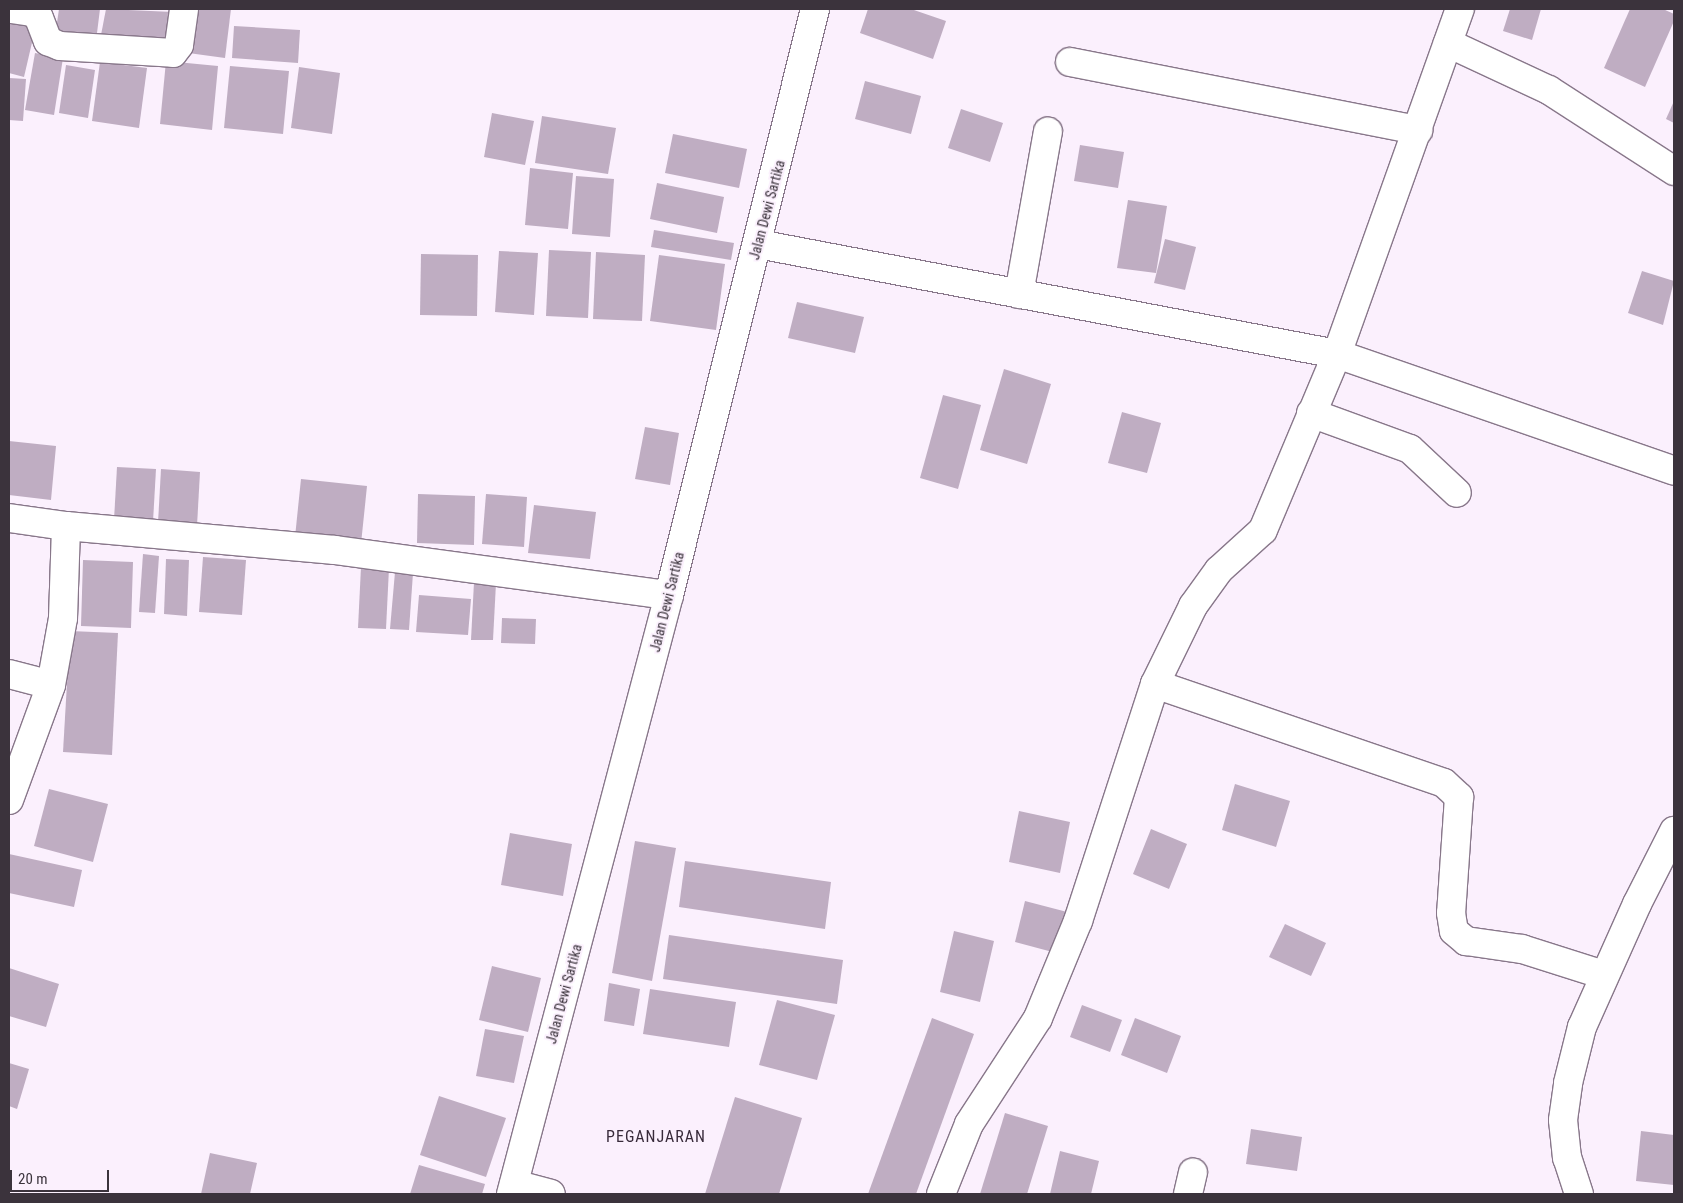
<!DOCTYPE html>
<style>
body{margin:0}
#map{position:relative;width:1683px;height:1203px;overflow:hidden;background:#fbf0fd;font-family:"Roboto Condensed",sans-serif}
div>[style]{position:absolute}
.building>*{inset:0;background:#bfadc2}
.roads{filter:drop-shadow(1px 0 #88778a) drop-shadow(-1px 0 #88778a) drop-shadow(0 1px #88778a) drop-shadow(0 -1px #88778a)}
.street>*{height:28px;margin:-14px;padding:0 14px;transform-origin:14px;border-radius:14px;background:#fff}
span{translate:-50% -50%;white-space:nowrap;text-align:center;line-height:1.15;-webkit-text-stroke:4px #fbf0fd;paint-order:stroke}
.street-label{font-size:14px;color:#3b333c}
.quarter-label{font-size:16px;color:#382a3a;letter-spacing:1px}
.frame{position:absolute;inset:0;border:10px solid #3b333c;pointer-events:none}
.scale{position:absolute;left:10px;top:1170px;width:99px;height:22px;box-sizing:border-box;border:2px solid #3b333c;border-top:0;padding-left:6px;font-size:15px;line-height:18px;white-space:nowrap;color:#3b333c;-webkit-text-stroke:4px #fbf0fd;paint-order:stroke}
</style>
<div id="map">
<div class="building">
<i style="clip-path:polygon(59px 9px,100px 9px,96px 41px,55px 36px)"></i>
<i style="clip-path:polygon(106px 9px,173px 12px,167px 46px,101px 35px)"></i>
<i style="clip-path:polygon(187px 9px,231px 9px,225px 58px,181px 52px)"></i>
<i style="clip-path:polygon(868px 9px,911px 9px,946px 21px,933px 59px,860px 33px)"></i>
<i style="clip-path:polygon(1510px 9px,1541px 9px,1532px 40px,1503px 31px)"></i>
<i style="clip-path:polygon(1630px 9px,1663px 9px,1674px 14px,1674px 21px,1645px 87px,1604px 68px)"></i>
<i style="clip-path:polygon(9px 14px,37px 21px,24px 77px,9px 73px)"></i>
<i style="clip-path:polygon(234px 26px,300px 30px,298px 63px,232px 58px)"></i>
<i style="clip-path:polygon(35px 53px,63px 58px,54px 115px,25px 110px)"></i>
<i style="clip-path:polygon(166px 61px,218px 66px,212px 130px,160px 124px)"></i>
<i style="clip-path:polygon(100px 62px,147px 68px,139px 128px,92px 121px)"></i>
<i style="clip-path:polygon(66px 65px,95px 70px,88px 118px,59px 113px)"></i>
<i style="clip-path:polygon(230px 66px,289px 71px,283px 134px,224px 128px)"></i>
<i style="clip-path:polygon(299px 67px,340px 73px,332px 134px,291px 128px)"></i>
<i style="clip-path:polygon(9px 78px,26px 79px,23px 121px,9px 120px)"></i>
<i style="clip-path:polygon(865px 81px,921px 96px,911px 134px,855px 119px)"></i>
<i style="clip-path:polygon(1674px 101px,1674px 123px,1666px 119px)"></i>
<i style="clip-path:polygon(961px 109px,1003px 123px,990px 162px,948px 148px)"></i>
<i style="clip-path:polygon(492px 113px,534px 121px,525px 165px,484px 157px)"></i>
<i style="clip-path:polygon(542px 116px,616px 128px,608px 174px,535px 163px)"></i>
<i style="clip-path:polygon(673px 134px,747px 149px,739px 188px,665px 173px)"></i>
<i style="clip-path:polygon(1080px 145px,1124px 152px,1118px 188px,1074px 181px)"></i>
<i style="clip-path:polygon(530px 168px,573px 173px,568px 229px,525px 225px)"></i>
<i style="clip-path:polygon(576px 176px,614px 179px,610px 237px,572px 234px)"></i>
<i style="clip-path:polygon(657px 183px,724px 197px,717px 233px,650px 219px)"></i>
<i style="clip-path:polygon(1128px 200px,1167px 206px,1156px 273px,1117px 268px)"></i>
<i style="clip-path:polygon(654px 230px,734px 243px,731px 260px,651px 247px)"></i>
<i style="clip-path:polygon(1165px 239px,1196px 247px,1185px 290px,1154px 283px)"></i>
<i style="clip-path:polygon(549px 250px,591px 252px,588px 318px,546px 316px)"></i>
<i style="clip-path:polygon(499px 251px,538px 253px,534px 315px,495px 312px)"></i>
<i style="clip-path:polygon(596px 252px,645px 255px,642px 321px,593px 319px)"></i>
<i style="clip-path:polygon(421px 254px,478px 255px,477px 316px,420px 315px)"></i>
<i style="clip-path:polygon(659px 255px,725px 264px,716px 330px,650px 321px)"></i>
<i style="clip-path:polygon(1642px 271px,1674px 281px,1663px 325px,1628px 313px)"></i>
<i style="clip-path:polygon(797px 302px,864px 317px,855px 353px,788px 338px)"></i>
<i style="clip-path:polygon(1004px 369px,1051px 384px,1027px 464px,980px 450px)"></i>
<i style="clip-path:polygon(943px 395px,981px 405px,958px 489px,920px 478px)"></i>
<i style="clip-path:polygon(1122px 412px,1161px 423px,1147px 473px,1108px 463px)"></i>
<i style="clip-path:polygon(645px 427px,679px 433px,670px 485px,635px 479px)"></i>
<i style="clip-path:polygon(9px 441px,56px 446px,51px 500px,9px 495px)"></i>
<i style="clip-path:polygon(117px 467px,156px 469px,153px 522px,114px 520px)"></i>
<i style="clip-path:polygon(161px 469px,200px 472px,197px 526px,158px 523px)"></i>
<i style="clip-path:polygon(301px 479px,367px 486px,361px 544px,295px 537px)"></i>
<i style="clip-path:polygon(418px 494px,475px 496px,474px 545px,417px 543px)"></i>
<i style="clip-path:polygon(486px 494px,527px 497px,524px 547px,482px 544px)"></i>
<i style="clip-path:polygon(534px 505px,596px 512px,590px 559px,528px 553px)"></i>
<i style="clip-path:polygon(143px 554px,159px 556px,155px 613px,139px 612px)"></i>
<i style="clip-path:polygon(203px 557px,246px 560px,242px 615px,199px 612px)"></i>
<i style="clip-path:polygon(166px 559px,189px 560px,187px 616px,164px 614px)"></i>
<i style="clip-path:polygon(83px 560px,133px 562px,131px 628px,81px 626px)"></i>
<i style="clip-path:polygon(361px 567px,389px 568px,386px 629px,358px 628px)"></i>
<i style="clip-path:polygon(395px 572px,413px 573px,409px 630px,390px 629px)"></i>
<i style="clip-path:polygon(474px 582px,496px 583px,493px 640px,471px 640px)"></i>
<i style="clip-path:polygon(419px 595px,471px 599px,468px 635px,416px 632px)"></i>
<i style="clip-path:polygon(502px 618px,536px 619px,535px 644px,501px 643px)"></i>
<i style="clip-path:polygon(70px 631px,118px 633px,112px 755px,63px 752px)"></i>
<i style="clip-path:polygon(1235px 784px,1290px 801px,1276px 847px,1222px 830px)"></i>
<i style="clip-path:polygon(49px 789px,108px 804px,93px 862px,34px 846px)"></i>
<i style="clip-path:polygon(1019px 811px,1070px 822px,1060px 873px,1009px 862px)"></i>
<i style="clip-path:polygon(1151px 829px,1187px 844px,1169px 889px,1133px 874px)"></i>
<i style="clip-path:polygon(510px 833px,572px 844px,563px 896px,501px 885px)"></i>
<i style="clip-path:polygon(635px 841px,676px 848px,652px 981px,612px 973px)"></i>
<i style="clip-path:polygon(9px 854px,82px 870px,74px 907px,9px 893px)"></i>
<i style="clip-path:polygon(685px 861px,831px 882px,825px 929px,679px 907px)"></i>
<i style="clip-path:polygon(1025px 901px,1071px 913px,1060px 954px,1015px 942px)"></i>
<i style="clip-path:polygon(1285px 924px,1326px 943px,1311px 976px,1269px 957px)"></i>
<i style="clip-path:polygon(954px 931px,994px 941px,980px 1002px,940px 992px)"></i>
<i style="clip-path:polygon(669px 935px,843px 960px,837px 1004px,663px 979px)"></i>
<i style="clip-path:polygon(492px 966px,541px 978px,528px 1032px,479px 1020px)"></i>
<i style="clip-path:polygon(9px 968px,59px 984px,46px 1027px,9px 1016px)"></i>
<i style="clip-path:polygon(609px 983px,640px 989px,634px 1026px,604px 1021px)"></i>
<i style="clip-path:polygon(650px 989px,736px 1002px,729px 1047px,643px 1034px)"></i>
<i style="clip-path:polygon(777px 1000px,835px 1015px,817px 1080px,759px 1065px)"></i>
<i style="clip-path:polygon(1082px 1005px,1122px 1020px,1110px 1052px,1070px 1037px)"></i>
<i style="clip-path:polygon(932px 1018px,974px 1034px,916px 1194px,868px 1194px)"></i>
<i style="clip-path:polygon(1135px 1018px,1181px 1036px,1167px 1073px,1121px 1055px)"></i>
<i style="clip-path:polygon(485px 1029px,524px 1036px,514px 1083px,476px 1076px)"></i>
<i style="clip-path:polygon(9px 1063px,29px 1069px,17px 1109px,9px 1106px)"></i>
<i style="clip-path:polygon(439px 1096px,506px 1118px,486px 1177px,420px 1155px)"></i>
<i style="clip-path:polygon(735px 1097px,802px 1118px,779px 1194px,705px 1194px)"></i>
<i style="clip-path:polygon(1005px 1113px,1048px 1126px,1027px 1194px,980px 1194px)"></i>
<i style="clip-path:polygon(1251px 1129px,1302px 1137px,1297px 1171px,1246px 1164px)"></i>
<i style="clip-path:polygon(1641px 1131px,1674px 1135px,1674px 1185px,1636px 1181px)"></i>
<i style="clip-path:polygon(1060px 1151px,1099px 1161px,1091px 1194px,1050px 1194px)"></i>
<i style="clip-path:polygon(210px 1153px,257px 1163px,250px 1194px,201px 1194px)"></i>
<i style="clip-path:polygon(419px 1165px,485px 1184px,482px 1194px,410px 1194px)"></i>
</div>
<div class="roads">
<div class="street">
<i style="left:11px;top:9px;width:22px;rotate:8deg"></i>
<i style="left:33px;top:12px;width:8px;rotate:45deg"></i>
<i style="left:39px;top:18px;width:25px;rotate:69deg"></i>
<i style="left:48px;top:41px;width:13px;rotate:23deg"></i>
<i style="left:60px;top:46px;width:113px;rotate:3.5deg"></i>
<i style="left:173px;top:53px;width:10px;rotate:-53deg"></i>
<i style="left:179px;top:45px;width:36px;rotate:-82deg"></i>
<i style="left:1448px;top:43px;width:111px;rotate:25deg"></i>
<i style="left:1549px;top:90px;width:149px;rotate:32.9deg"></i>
<i style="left:1070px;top:62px;width:355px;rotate:11.1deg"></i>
<i style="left:758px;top:244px;width:589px;rotate:10.76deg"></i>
<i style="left:1337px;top:354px;width:357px;rotate:19.1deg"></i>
<i style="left:1019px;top:294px;width:165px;rotate:-79.9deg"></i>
<i style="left:1311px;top:413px;width:105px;rotate:20deg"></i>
<i style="left:1410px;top:449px;width:64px;rotate:43.1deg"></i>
<i style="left:9px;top:518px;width:58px;rotate:8deg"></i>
<i style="left:66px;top:526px;width:270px;rotate:5.1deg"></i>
<i style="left:335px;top:550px;width:337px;rotate:7.7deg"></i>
<i style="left:9px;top:674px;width:43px;rotate:14.7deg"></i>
<i style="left:51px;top:685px;width:68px;rotate:-79.8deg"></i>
<i style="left:63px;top:618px;width:92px;rotate:-88.1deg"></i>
<i style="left:1155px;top:684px;width:305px;rotate:18.9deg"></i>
<i style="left:1444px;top:783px;width:21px;rotate:43deg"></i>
<i style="left:1459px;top:797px;width:116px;rotate:93.9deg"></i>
<i style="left:1451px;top:913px;width:18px;rotate:81deg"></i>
<i style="left:1454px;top:931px;width:16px;rotate:40deg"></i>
<i style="left:1466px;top:941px;width:57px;rotate:8.1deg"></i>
<i style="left:1522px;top:949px;width:86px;rotate:17.6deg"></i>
<i style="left:9px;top:800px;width:122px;rotate:-69.9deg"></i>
<i style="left:514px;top:1184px;width:38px;rotate:15deg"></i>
<i style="left:511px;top:1194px;width:619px;rotate:-75.22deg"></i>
<i style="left:669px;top:595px;width:604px;rotate:-76.01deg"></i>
<i style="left:941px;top:1194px;width:75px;rotate:-68.2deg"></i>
<i style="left:969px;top:1124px;width:126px;rotate:-56.9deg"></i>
<i style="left:1038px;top:1018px;width:105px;rotate:-67.6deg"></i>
<i style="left:1078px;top:921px;width:249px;rotate:-72deg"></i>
<i style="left:1155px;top:684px;width:87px;rotate:-64deg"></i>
<i style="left:1193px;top:606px;width:44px;rotate:-54.2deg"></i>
<i style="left:1219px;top:570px;width:59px;rotate:-42.3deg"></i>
<i style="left:1263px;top:530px;width:191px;rotate:-67.2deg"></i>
<i style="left:1337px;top:354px;width:366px;rotate:-70.4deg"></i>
<i style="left:1188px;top:1194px;width:22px;rotate:-77deg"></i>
<i style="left:1579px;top:1194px;width:38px;rotate:-108deg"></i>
<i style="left:1567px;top:1158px;width:38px;rotate:-96deg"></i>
<i style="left:1563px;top:1120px;width:37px;rotate:-82deg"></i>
<i style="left:1568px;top:1083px;width:58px;rotate:-76deg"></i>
<i style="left:1582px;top:1027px;width:135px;rotate:-65.9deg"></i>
<i style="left:1637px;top:904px;width:82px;rotate:-63.1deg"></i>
</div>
</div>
<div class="street-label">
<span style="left:767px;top:210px;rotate:-75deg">Jalan Dewi Sartika</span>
<span style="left:667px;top:602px;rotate:-76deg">Jalan Dewi Sartika</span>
<span style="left:564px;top:994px;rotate:-75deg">Jalan Dewi Sartika</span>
</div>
<div class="quarter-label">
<span style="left:656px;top:1137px">PEGANJARAN</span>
</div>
<div class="frame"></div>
<div class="scale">20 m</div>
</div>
